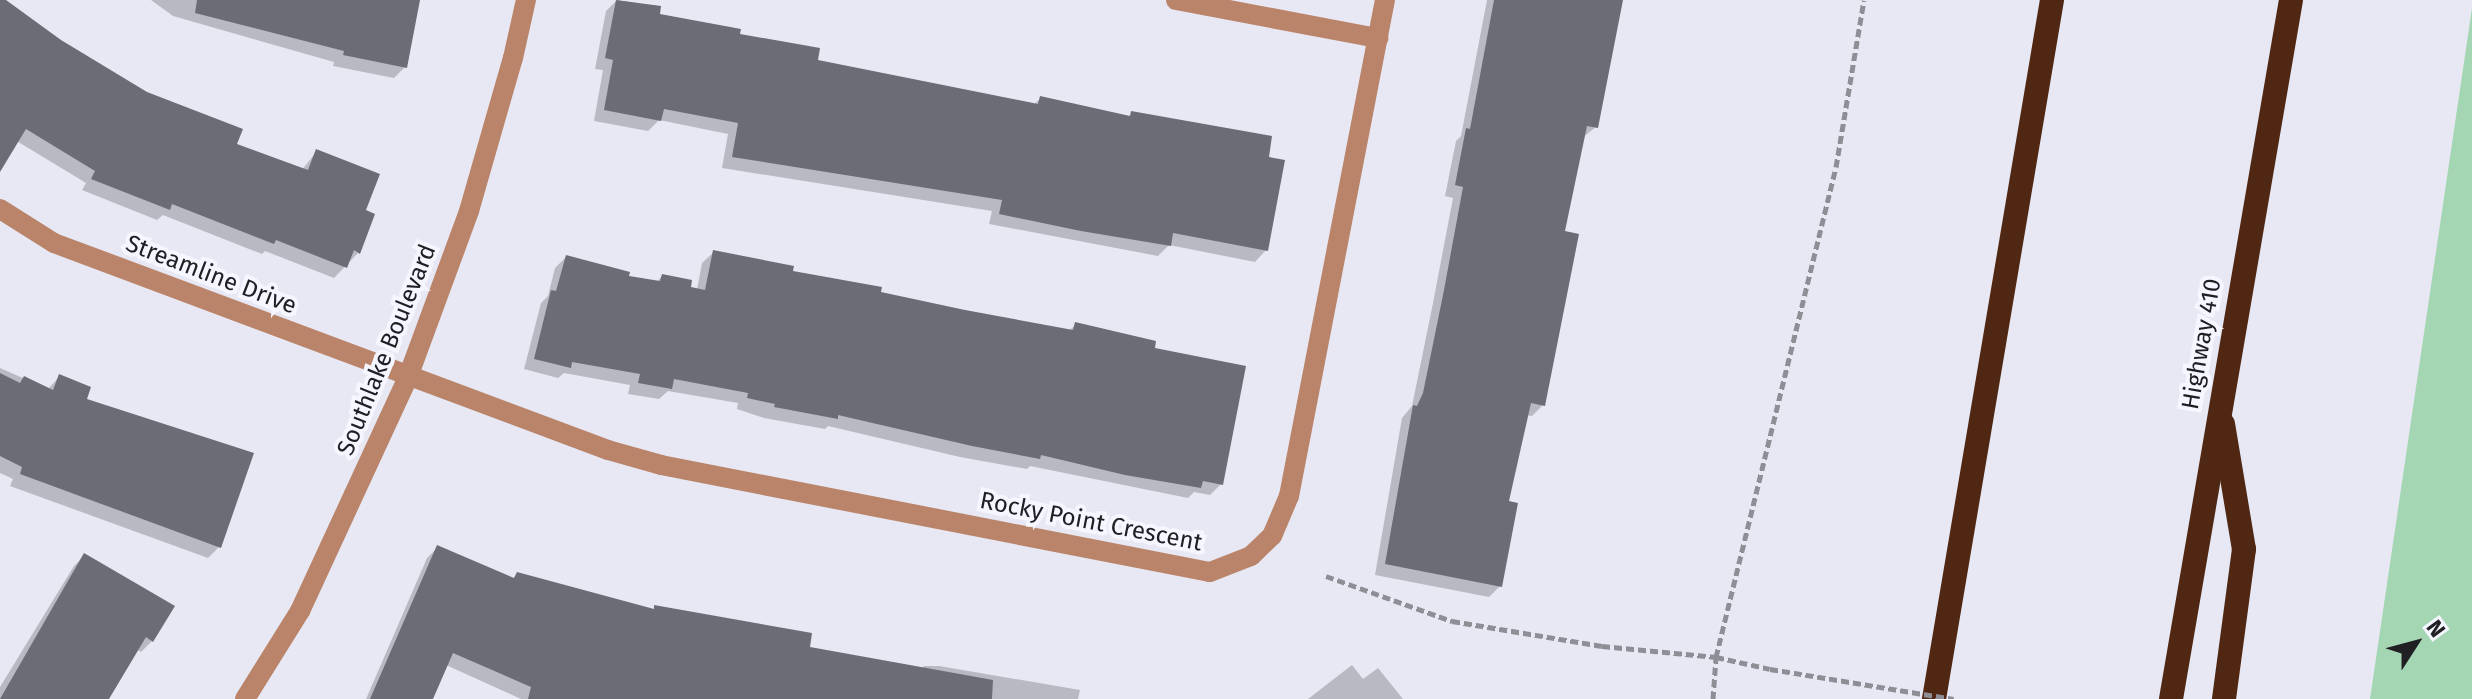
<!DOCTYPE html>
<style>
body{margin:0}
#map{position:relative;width:2472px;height:699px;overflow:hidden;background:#e7e8f3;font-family:"Fira Sans",sans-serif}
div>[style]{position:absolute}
.green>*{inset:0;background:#a5d6b3}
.shadow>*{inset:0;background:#0003}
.building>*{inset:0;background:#6b6c76}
.path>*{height:5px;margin-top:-2.5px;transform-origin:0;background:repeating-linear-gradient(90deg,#8e8f96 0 8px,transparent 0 12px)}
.minor>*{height:20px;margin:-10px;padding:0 10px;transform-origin:10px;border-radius:10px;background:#ba846a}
.tertiary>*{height:20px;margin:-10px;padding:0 10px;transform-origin:10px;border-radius:10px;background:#ba846a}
.motorway>*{height:24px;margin:-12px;padding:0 12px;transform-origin:12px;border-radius:12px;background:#4f2713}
.path-bridge>*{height:5px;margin-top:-2.5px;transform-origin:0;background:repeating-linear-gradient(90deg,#8e8f96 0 8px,transparent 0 12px)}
span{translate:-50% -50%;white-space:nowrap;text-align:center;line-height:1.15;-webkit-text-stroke:8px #f5f6ff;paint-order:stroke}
.street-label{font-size:24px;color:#202024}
.north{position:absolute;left:2376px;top:603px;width:80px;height:80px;-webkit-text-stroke:6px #f5f6ff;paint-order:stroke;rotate:54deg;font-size:22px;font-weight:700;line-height:32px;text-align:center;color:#202024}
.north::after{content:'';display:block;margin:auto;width:28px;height:36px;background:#202024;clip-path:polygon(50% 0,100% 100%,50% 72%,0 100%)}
</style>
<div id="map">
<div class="green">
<i style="clip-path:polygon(2472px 8px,2472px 699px,2370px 699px)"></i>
</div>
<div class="shadow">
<i style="clip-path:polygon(0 0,60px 42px,234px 145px,302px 170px,316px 152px,363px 211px,358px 253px,334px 278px,265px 251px,262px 254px,163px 215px,157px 220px,82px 190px,86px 183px,15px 140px,0 141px)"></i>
<i style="clip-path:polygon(151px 0,418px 0,405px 67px,394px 78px,333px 66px,334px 62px,173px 16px)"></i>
<i style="clip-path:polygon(617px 0,659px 7px,658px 15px,738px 36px,816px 62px,1033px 105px,1041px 98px,1127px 118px,1132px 113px,1266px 158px,1266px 250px,1255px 262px,1169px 245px,1158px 256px,989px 224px,992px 211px,722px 168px,728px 134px,659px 120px,648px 131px,594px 121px,603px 70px,595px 69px,606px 11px)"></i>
<i style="clip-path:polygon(1487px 0,1621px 0,1596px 127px,1582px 138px,1563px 233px,1543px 405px,1532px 416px,1526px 415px,1507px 503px,1500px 586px,1489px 597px,1375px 575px,1402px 418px,1412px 406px,1433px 303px,1453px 198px,1445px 196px,1456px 141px,1461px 136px)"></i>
<i style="clip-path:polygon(714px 252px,879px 294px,1069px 331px,1076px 324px,1152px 349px,1221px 484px,1210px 495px,1194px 492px,1188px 498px,1030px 466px,1027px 469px,960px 457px,828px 426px,825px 429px,764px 418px,737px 409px,738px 403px,668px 391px,659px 399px,628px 394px,630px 385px,564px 373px,558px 378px,524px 369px,541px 303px,548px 296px,555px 268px,566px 257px,627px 278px,656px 283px,662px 276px,697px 290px,702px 263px)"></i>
<i style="clip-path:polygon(0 368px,48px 389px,60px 376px,219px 547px,208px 558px,10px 486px,13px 479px,0 473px)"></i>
<i style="clip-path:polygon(438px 547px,512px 579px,517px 575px,807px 649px,921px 669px,924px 666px,939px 666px,1080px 690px,1078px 699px,521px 699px,446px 665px,431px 699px,366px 699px,427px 558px)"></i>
<i style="clip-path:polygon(85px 555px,172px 607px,152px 641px,141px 652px,136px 649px,107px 699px,0 699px,0 687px,74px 566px)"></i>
<i style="clip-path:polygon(1352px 665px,1363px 679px,1378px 668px,1403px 699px,1308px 699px)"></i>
</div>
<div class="building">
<i style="clip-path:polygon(0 0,6px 0,61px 40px,147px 92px,243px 129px,237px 144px,308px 170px,316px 149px,380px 174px,366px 210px,375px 214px,360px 254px,354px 250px,347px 268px,276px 240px,274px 244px,172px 204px,170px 210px,91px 179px,95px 171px,26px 129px,0 172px)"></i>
<i style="clip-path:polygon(197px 0,420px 0,407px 68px,343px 55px,344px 51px,195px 13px)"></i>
<i style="clip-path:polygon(616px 0,661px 6px,660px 14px,741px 29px,740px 34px,820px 48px,818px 60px,1038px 104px,1040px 96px,1130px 116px,1131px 111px,1272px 136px,1269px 157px,1285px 160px,1268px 251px,1173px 233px,1171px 246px,1081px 231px,999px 214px,1002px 200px,732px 157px,738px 123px,664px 109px,661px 121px,604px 110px,613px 60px,605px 58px)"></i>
<i style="clip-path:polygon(1494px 0,1623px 0,1598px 128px,1587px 126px,1565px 231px,1579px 234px,1545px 406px,1531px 403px,1509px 501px,1518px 503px,1502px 587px,1385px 564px,1413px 405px,1417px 406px,1423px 393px,1444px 290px,1463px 187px,1455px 185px,1466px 128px,1470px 129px)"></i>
<i style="clip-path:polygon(713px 250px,794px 266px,793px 271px,882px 287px,881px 292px,965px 310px,1073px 330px,1075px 322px,1156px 341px,1155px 348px,1246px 366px,1223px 485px,1203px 481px,1201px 488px,1125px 475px,1041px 455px,1040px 459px,972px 446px,838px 415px,838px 419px,774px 407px,775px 404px,747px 398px,748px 393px,674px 379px,672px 389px,638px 383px,640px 374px,572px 362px,571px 368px,534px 359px,551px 290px,556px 291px,566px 255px,630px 272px,629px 276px,660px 281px,662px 274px,692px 280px,691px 287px,705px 290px)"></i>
<i style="clip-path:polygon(0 373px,20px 383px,24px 376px,53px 390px,59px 374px,91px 387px,87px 399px,254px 453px,221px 548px,20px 474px,22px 467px,0 456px)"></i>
<i style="clip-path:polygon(437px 545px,514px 578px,517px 572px,654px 609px,654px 605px,812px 633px,810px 647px,993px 680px,992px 699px,528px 699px,531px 687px,453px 653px,433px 699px,370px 699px)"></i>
<i style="clip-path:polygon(84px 553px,175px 606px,153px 642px,146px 637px,109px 699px,0 699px)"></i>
</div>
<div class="path">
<i style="left:1326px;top:576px;width:134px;rotate:19.7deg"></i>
<i style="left:1452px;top:621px;width:152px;rotate:9.5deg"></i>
<i style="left:1602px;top:646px;width:115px;rotate:5.5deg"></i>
<i style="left:1716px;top:657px;width:55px;rotate:12.5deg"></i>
<i style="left:1713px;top:699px;width:42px;rotate:-85.9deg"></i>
<i style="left:1716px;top:657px;width:504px;rotate:-76.24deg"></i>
<i style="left:1836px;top:167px;width:169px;rotate:-80.5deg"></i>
</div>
<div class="minor">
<i style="left:1176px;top:0;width:206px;rotate:10.7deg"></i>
<i style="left:0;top:209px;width:64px;rotate:32.2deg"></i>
<i style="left:54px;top:243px;width:591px;rotate:20.49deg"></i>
<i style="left:608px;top:450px;width:55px;rotate:15.8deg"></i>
<i style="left:661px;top:465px;width:559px;rotate:11.03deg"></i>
<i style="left:1210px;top:572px;width:44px;rotate:-21.3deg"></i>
<i style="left:1251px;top:556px;width:29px;rotate:-44deg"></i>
<i style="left:1272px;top:536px;width:43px;rotate:-67deg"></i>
<i style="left:1289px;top:496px;width:505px;rotate:-79.05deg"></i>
</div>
<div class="tertiary">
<i style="left:245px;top:699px;width:104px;rotate:-58deg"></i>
<i style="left:300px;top:611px;width:258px;rotate:-65.2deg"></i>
<i style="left:408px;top:377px;width:177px;rotate:-69.8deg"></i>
<i style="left:469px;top:211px;width:159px;rotate:-74deg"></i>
<i style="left:513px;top:58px;width:59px;rotate:-77.4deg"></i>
</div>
<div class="motorway">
<i style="left:2223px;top:424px;width:127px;rotate:80.5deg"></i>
<i style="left:2244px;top:549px;width:151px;rotate:97.6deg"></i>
<i style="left:1934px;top:699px;width:709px;rotate:-80.42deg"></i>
<i style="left:2171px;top:699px;width:709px;rotate:-80.26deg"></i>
</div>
<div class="path-bridge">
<i style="left:1770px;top:669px;width:186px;rotate:9.3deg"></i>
</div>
<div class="street-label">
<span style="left:211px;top:275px;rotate:21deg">Streamline Drive</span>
<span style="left:2202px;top:344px;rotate:-80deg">Highway 410</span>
<span style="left:387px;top:350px;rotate:-68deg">Southlake Boulevard</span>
<span style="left:1091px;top:522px;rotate:11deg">Rocky Point Crescent</span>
</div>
<div class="north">N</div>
</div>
